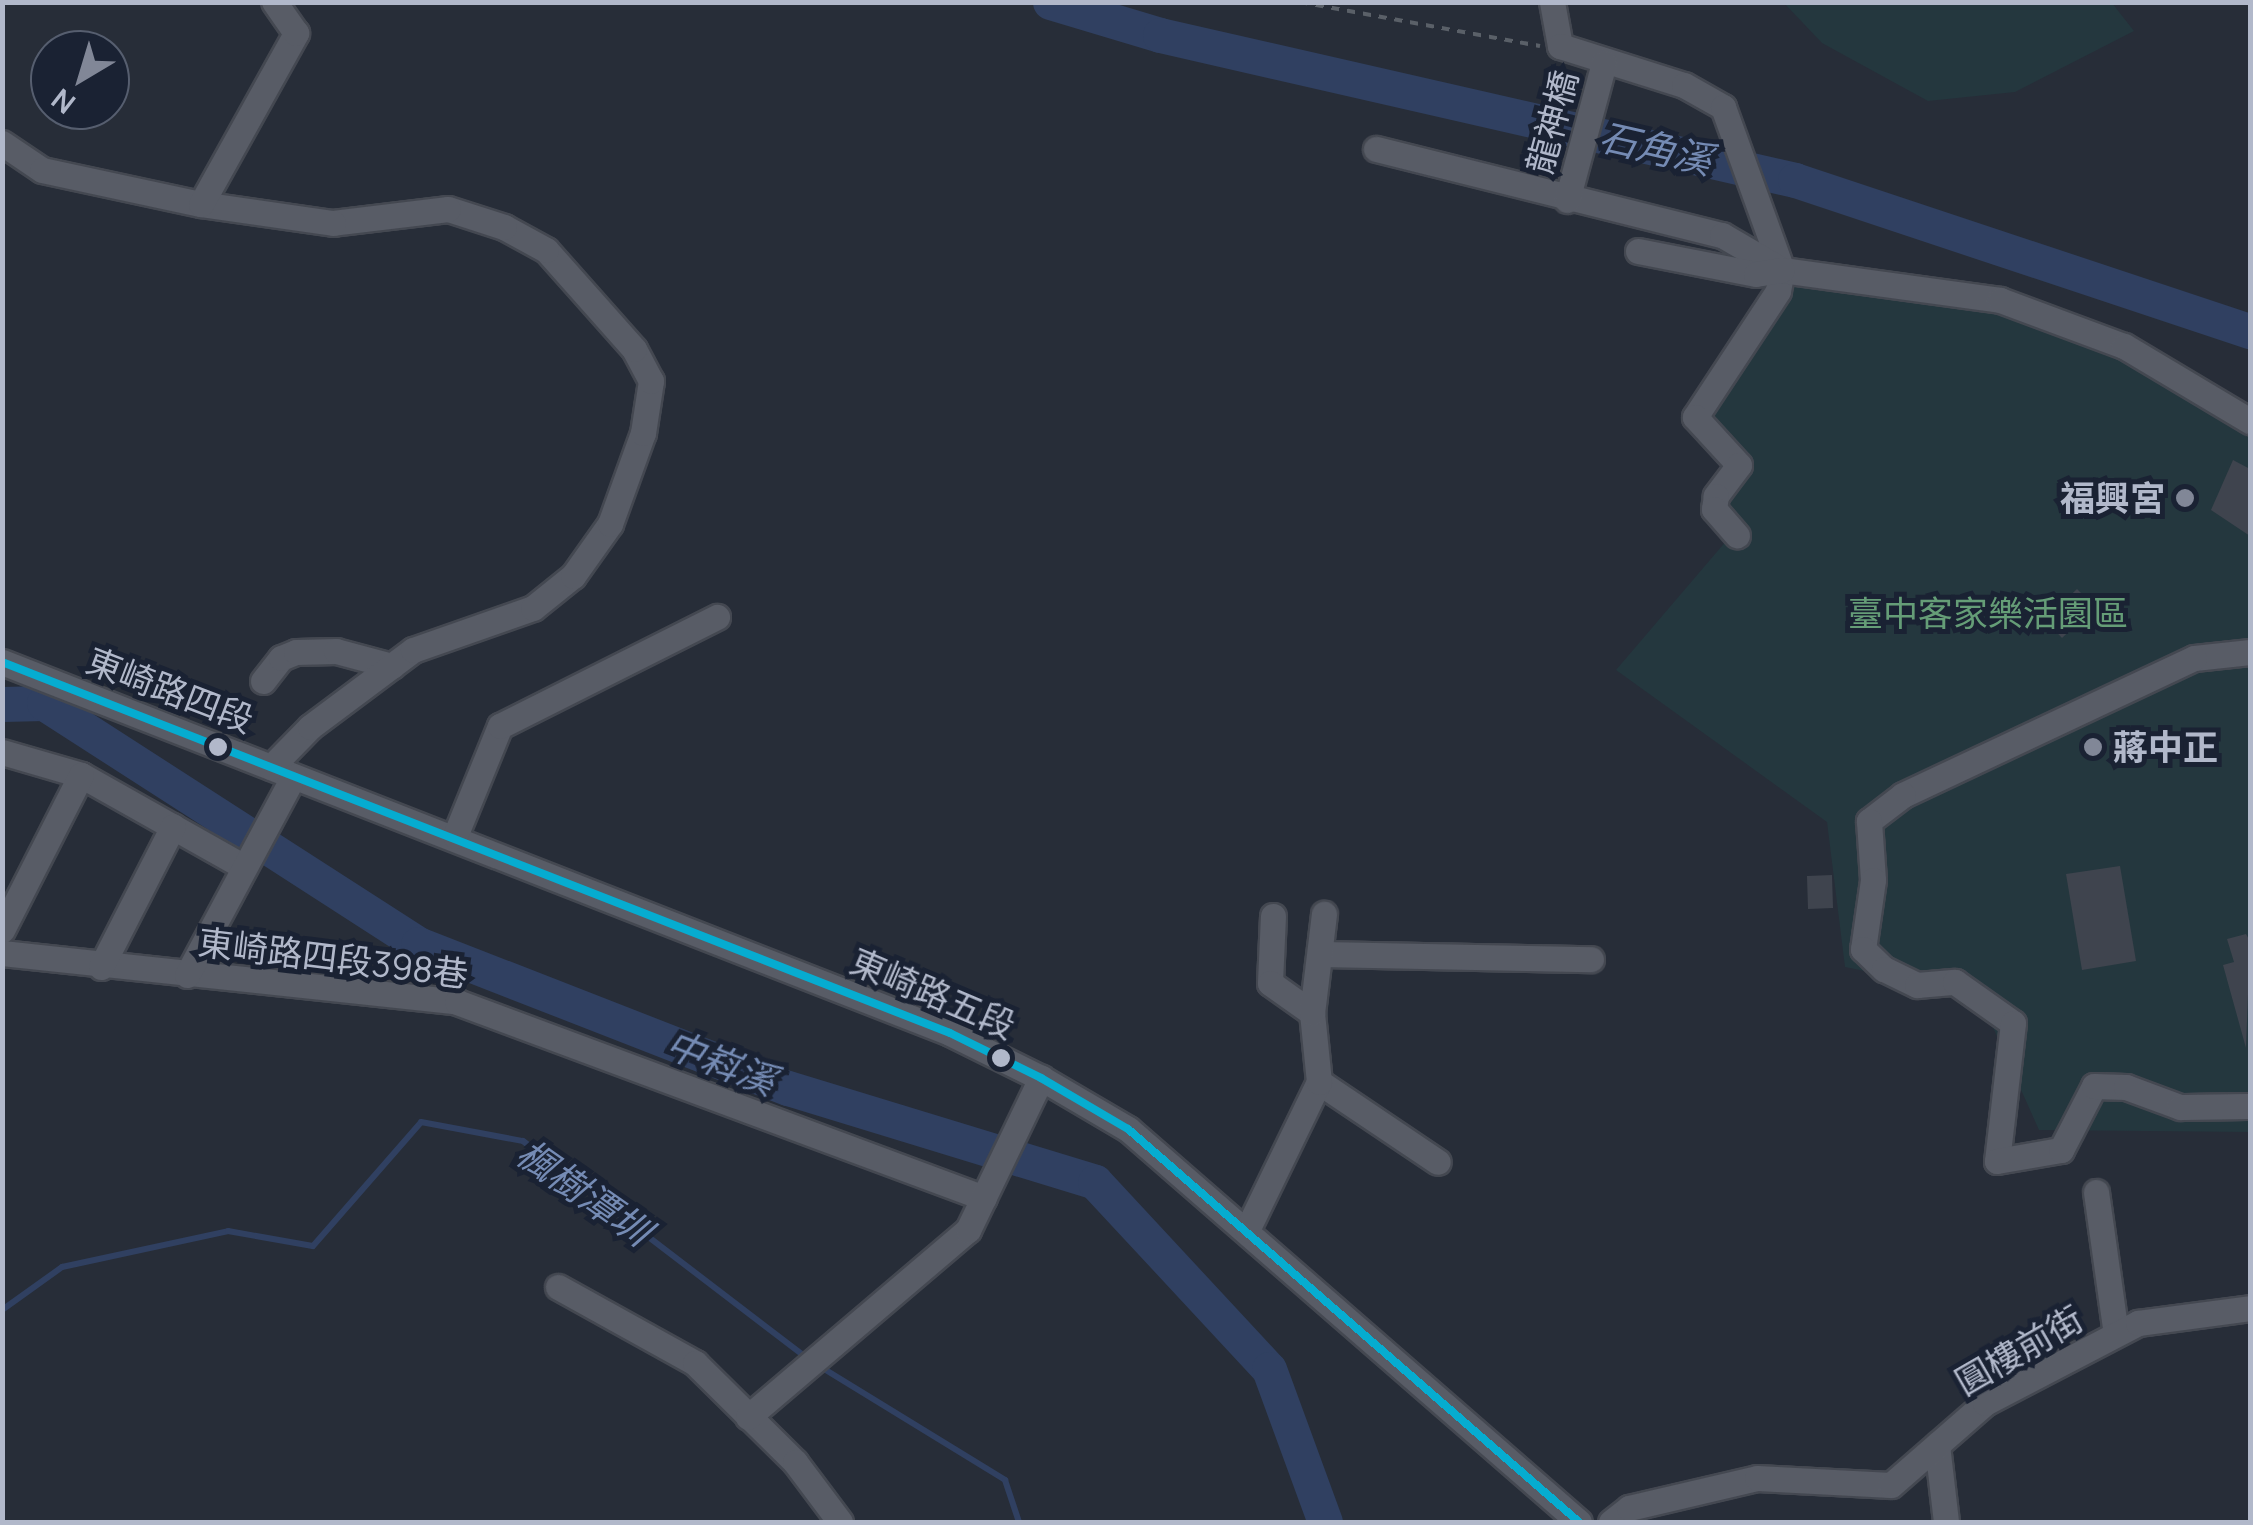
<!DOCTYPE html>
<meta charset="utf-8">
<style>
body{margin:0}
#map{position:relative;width:2253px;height:1525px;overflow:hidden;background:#272d38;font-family:Manrope,"Noto Sans TC",sans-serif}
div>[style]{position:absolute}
.green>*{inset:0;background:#24373e}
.stream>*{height:6px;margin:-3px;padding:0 3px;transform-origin:3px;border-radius:3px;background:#304061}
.river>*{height:35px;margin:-17.5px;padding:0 17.5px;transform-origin:17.5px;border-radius:17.5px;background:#304061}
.building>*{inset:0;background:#3f444e}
.path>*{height:4px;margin-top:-2px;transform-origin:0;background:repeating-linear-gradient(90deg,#5a6068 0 8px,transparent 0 16px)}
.roads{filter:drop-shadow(2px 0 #444851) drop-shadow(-2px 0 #444851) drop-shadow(0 2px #444851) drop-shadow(0 -2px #444851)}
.minor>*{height:25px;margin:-12.5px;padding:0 12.5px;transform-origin:12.5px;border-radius:12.5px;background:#585c66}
.bus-1>*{height:8px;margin:-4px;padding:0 4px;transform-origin:4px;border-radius:4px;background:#06acd0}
.dots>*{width:28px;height:28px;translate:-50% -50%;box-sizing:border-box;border:5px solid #1a2233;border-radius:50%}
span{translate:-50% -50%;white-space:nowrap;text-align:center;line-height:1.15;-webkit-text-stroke:10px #1a2233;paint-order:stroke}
.street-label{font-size:35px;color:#b1b8ca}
.poi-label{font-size:35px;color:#b1b8ca;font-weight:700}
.right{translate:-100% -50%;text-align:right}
.left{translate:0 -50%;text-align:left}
.park-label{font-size:35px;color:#659d77}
.water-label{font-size:38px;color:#758bb4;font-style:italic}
.frame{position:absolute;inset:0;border:5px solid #b1b8ca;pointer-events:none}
.north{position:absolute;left:30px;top:30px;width:100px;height:100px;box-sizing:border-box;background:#1a2233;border:2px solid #565e6f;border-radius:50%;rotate:218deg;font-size:28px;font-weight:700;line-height:40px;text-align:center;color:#b1b8ca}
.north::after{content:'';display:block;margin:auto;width:35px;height:45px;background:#818797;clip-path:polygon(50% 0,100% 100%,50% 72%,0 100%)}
</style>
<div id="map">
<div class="green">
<i style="clip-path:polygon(1784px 3px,2112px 3px,2134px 31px,2015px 92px,1928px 101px,1822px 43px)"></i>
<i style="clip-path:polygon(1794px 284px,2000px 310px,2139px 365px,2250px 433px,2250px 1132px,2039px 1130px,1978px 994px,1845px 967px,1827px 822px,1616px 670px,1739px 526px,1718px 500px,1744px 462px,1697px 415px)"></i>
</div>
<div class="stream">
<i style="left:2px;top:1310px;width:74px;rotate:-35.6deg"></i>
<i style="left:62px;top:1267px;width:170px;rotate:-12.2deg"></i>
<i style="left:228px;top:1231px;width:86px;rotate:10deg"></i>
<i style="left:313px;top:1246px;width:164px;rotate:-48.9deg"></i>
<i style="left:421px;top:1122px;width:104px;rotate:10.6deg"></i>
<i style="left:523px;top:1141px;width:356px;rotate:37.4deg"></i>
<i style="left:816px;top:1364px;width:222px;rotate:31.5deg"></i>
<i style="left:1005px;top:1480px;width:44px;rotate:71.6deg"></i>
</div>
<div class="river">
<i style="left:1050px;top:2px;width:115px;rotate:16.7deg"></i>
<i style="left:1160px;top:35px;width:651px;rotate:12.86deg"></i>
<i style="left:1795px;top:180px;width:479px;rotate:18.4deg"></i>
<i style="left:2px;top:704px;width:42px;rotate:-1.4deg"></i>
<i style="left:44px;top:703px;width:445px;rotate:32.8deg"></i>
<i style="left:418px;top:944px;width:397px;rotate:21.3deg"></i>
<i style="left:788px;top:1088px;width:321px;rotate:17deg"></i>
<i style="left:1095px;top:1182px;width:255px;rotate:47.1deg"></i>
<i style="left:1269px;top:1369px;width:163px;rotate:69.9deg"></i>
</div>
<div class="building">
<i style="clip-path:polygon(2233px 460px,2250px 469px,2250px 536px,2211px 510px)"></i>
<i style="clip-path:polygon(2077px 589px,2095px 607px,2062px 638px,2045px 620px)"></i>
<i style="clip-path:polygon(2120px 866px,2136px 961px,2082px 970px,2066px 874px)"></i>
<i style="clip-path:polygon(1832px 875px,1833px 908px,1808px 909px,1807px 876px)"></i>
<i style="clip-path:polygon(2246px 934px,2250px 941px,2246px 1048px,2223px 965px,2234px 962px,2227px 939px)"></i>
</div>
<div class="path">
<i style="left:1300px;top:2px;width:244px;rotate:10.4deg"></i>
</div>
<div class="roads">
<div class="minor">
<i style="left:1552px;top:2px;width:45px;rotate:79.7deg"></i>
<i style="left:1560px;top:46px;width:130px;rotate:17.5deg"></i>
<i style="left:1684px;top:85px;width:45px;rotate:29.4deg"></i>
<i style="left:1723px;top:107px;width:173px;rotate:70.1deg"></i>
<i style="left:1782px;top:270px;width:21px;rotate:101deg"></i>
<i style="left:1778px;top:291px;width:151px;rotate:123.4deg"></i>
<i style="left:1695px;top:417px;width:65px;rotate:47.5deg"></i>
<i style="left:1739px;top:465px;width:39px;rotate:127deg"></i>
<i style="left:1716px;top:496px;width:13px;rotate:99deg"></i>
<i style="left:1714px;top:509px;width:35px;rotate:49deg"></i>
<i style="left:2px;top:143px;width:48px;rotate:34deg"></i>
<i style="left:42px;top:170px;width:163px;rotate:12.1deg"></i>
<i style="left:1376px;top:149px;width:357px;rotate:14deg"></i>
<i style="left:1722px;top:235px;width:69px;rotate:30.3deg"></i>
<i style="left:1782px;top:270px;width:220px;rotate:7.8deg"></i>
<i style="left:2000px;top:300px;width:132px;rotate:20.4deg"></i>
<i style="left:2124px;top:346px;width:147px;rotate:30.8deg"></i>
<i style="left:1567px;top:200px;width:142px;rotate:-74.9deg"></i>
<i style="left:1638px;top:251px;width:120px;rotate:11deg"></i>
<i style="left:1756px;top:274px;width:26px;rotate:-9deg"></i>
<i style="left:2250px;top:652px;width:56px;rotate:173.9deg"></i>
<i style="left:2194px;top:658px;width:322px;rotate:154.8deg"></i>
<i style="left:1903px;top:795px;width:43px;rotate:142.6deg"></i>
<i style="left:1869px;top:821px;width:59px;rotate:86.1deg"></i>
<i style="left:1873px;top:880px;width:70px;rotate:98.2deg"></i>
<i style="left:1863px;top:949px;width:29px;rotate:44deg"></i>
<i style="left:1884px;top:969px;width:37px;rotate:26deg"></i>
<i style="left:1917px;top:985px;width:38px;rotate:-5deg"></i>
<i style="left:1955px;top:982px;width:71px;rotate:35.3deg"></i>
<i style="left:2013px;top:1023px;width:139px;rotate:96.6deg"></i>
<i style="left:1997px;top:1161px;width:65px;rotate:-9.8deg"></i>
<i style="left:2061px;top:1150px;width:72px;rotate:-62.7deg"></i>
<i style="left:2094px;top:1086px;width:32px;rotate:2deg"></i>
<i style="left:2126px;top:1087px;width:58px;rotate:20.3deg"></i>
<i style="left:2180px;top:1107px;width:70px;rotate:-0.8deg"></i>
<i style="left:2px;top:662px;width:1018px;rotate:21.37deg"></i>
<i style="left:950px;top:1033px;width:102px;rotate:26.3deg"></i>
<i style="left:1041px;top:1078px;width:101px;rotate:30.4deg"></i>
<i style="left:1128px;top:1129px;width:598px;rotate:41.07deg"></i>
<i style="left:263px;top:681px;width:29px;rotate:-52deg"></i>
<i style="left:281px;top:658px;width:16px;rotate:-22deg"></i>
<i style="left:296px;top:652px;width:40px;rotate:-1.4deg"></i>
<i style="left:336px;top:651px;width:58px;rotate:15deg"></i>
<i style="left:2px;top:752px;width:82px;rotate:16.2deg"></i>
<i style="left:81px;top:775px;width:187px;rotate:29.4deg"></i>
<i style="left:271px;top:767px;width:56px;rotate:-45.7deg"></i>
<i style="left:310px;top:727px;width:129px;rotate:-36.8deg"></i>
<i style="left:413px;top:650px;width:127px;rotate:-19.3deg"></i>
<i style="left:533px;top:608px;width:51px;rotate:-38.7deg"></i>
<i style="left:573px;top:576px;width:64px;rotate:-54.6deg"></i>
<i style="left:610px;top:524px;width:97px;rotate:-70.1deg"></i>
<i style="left:643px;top:433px;width:53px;rotate:-81.3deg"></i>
<i style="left:651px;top:381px;width:36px;rotate:-118deg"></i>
<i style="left:634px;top:349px;width:132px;rotate:-131.6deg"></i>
<i style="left:546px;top:250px;width:48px;rotate:-151.3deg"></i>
<i style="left:504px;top:227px;width:59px;rotate:-162.2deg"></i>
<i style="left:448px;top:209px;width:116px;rotate:173.1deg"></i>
<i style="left:333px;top:223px;width:133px;rotate:-171.8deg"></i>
<i style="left:201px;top:204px;width:196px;rotate:-60.9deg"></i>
<i style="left:296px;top:33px;width:38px;rotate:-125deg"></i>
<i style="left:455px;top:836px;width:119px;rotate:-67.8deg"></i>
<i style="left:500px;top:726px;width:243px;rotate:-26.7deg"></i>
<i style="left:1273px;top:916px;width:67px;rotate:92.6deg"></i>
<i style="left:1270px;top:983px;width:52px;rotate:35.5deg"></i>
<i style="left:2px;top:930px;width:174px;rotate:-63deg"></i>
<i style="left:2px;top:953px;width:458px;rotate:6.1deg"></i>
<i style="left:457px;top:1002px;width:562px;rotate:20.4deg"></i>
<i style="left:1321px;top:954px;width:270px;rotate:1.1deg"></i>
<i style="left:101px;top:967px;width:158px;rotate:-62.9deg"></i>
<i style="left:187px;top:975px;width:225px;rotate:-61.8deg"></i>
<i style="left:1319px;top:1082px;width:143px;rotate:33.9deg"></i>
<i style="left:2096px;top:1192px;width:143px;rotate:82deg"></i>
<i style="left:1247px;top:1230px;width:165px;rotate:-64.1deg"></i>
<i style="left:1319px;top:1082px;width:69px;rotate:-95.8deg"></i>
<i style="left:1312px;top:1013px;width:100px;rotate:-83.1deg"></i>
<i style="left:558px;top:1287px;width:157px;rotate:29deg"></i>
<i style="left:695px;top:1363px;width:141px;rotate:44.7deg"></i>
<i style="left:795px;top:1462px;width:75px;rotate:53.1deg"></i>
<i style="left:748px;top:1417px;width:289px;rotate:-40.4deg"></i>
<i style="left:968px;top:1230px;width:169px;rotate:-64.3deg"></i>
<i style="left:1937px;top:1445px;width:78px;rotate:83.3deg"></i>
<i style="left:1611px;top:1522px;width:23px;rotate:-38deg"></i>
<i style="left:1629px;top:1508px;width:131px;rotate:-13.2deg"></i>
<i style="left:1757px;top:1478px;width:134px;rotate:3deg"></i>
<i style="left:1891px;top:1485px;width:125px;rotate:-41.1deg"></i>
<i style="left:1985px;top:1403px;width:173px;rotate:-27.6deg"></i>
<i style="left:2138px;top:1323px;width:113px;rotate:-7.6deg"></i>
</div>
</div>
<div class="bus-1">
<i style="left:2px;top:662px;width:1018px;rotate:21.37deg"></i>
<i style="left:950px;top:1033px;width:102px;rotate:26.3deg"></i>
<i style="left:1041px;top:1078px;width:101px;rotate:30.4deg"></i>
<i style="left:1128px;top:1129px;width:598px;rotate:41.07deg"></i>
</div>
<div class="dots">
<i style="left:2185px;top:498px;background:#818797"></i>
<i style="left:218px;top:747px;background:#b1b8ca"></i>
<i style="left:2093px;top:747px;background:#818797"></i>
<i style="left:1001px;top:1058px;background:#b1b8ca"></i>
</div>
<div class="street-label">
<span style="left:1552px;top:122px;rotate:-75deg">龍神橋</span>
<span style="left:170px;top:690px;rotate:21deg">東崎路四段</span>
<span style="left:333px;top:958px;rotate:7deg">東崎路四段398巷</span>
<span style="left:933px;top:993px;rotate:23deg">東崎路五段</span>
<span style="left:2019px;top:1350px;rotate:-30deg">圓樓前街</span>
</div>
<div class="poi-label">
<span class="right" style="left:2165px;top:498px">福興宮</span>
<span class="left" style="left:2113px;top:747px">蔣中正</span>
</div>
<div class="park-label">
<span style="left:1988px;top:613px">臺中客家樂活園區</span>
</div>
<div class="water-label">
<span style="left:1656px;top:148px;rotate:13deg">石角溪</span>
<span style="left:721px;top:1062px;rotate:21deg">中嵙溪</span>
<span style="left:584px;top:1192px;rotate:35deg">楓樹潭圳</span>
</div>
<div class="frame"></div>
<div class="north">N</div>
</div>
